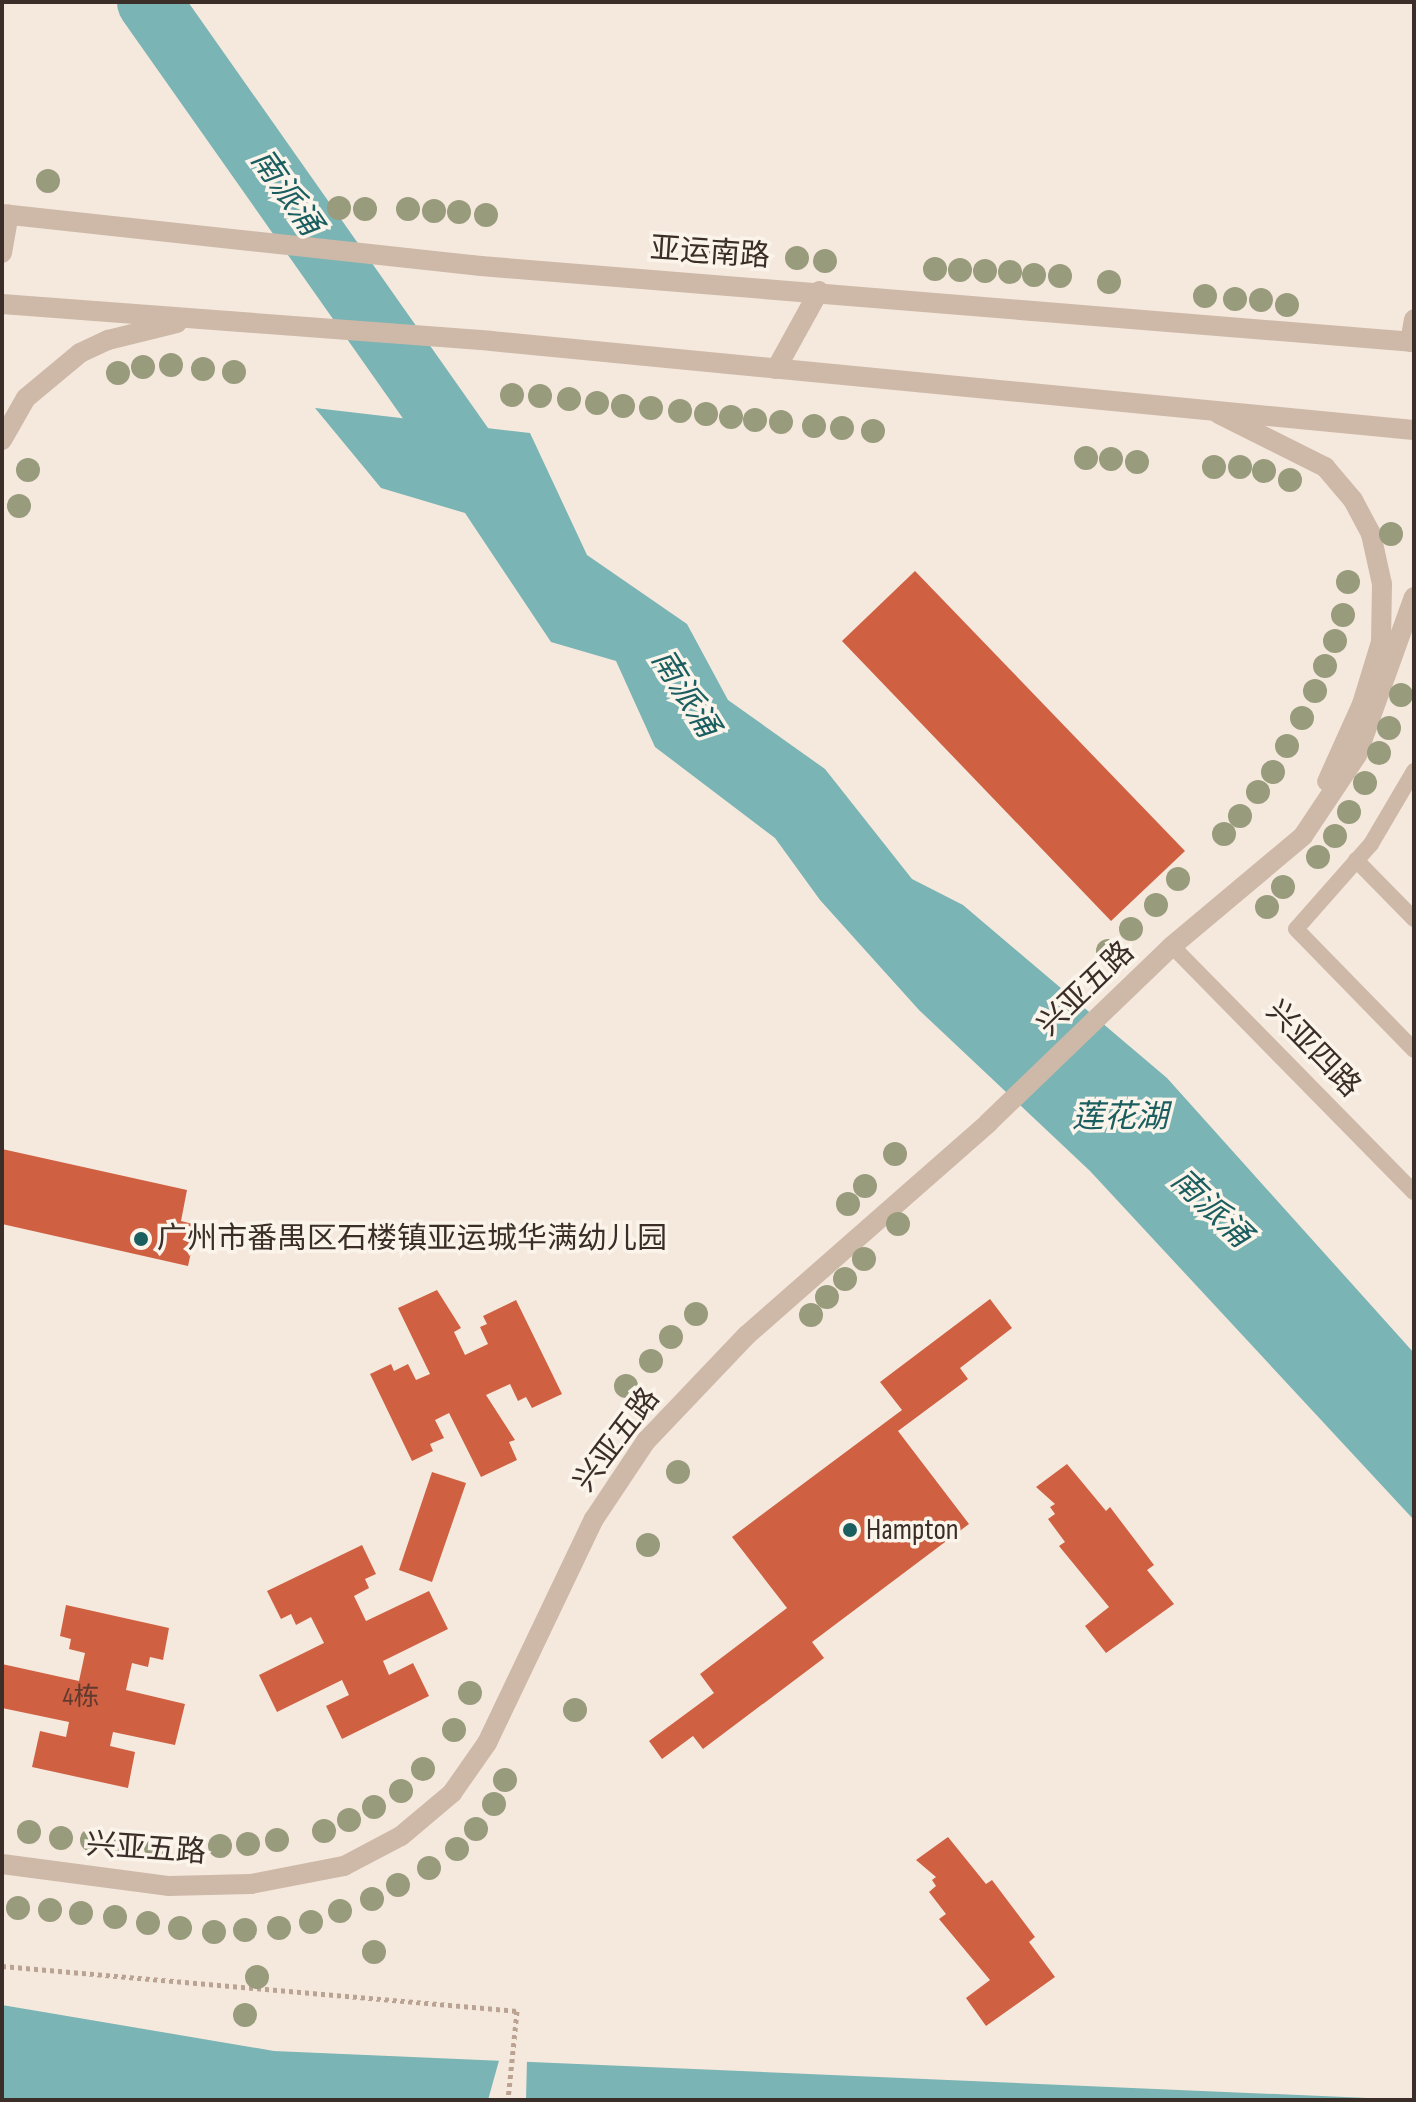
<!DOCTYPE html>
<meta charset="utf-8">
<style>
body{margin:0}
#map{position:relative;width:1416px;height:2102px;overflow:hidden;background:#f5e9de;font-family:"Sofia Sans Condensed","Noto Sans SC",sans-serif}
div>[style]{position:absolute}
.water>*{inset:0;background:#7bb4b4}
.pier>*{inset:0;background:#f5e9de}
.river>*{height:64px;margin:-32px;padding:0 32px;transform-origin:32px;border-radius:32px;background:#7bb4b4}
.building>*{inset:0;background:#cf6042}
.path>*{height:5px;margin-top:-2.5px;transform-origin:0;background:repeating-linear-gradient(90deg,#baa393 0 4px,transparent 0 8px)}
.service>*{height:16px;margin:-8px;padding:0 8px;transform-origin:8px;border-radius:8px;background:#ceb9a9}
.minor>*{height:20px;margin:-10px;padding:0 10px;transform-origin:10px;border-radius:10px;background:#ceb9a9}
.tertiary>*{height:20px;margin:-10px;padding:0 10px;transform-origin:10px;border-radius:10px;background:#ceb9a9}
.trees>*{width:24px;height:24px;margin:-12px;border-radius:50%;background:#989b7c}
.dots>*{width:22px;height:22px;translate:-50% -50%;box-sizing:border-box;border:4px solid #fbf4eb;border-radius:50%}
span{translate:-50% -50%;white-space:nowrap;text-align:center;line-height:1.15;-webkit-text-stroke:7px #fbf4eb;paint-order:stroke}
.number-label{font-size:26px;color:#603a2f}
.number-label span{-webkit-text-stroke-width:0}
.street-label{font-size:30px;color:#3b2e29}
.poi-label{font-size:30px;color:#3b2e29}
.left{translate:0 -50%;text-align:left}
.water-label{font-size:32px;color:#1b5e60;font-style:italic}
.frame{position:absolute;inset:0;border:4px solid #3b2e29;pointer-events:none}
</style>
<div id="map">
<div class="water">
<i style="clip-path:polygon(315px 408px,530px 433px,587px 555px,687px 624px,728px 700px,825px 769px,912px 879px,963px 905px,1167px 1078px,1414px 1353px,1414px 1520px,1090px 1171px,919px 1010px,820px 900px,775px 838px,655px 747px,616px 661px,551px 642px,465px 513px,381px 488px)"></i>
<i style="clip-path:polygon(2px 2005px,274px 2051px,1414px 2100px,2px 2100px)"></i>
</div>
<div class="pier">
<i style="clip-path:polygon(500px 2057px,527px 2058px,526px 2100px,488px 2100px)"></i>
</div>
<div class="river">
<i style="left:149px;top:2px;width:603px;rotate:54.86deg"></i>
</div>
<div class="building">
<i style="clip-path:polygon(915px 571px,1185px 851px,1111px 921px,842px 641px)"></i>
<i style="clip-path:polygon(2px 1149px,187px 1190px,181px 1221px,197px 1225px,188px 1266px,2px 1224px)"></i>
<i style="clip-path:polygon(437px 1290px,461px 1328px,454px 1332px,465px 1355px,488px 1344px,480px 1327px,487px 1324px,483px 1316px,516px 1300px,562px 1394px,532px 1408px,526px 1397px,518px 1401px,510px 1384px,486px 1395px,515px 1440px,509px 1442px,517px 1460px,481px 1477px,449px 1413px,435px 1420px,444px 1438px,430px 1444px,433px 1451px,412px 1461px,370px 1374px,391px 1364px,394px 1371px,408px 1364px,416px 1380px,430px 1374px,398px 1308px)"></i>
<i style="clip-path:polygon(990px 1299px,1012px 1328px,960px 1368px,968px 1379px,898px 1431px,969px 1524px,812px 1642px,824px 1658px,703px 1749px,693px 1736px,662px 1759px,649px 1741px,714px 1693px,700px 1674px,787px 1608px,732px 1537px,902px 1410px,880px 1382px)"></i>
<i style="clip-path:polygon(1067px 1464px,1106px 1511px,1110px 1507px,1154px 1565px,1147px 1570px,1174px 1604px,1106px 1653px,1085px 1626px,1109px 1607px,1059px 1546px,1065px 1542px,1048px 1519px,1055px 1514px,1050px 1507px,1055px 1504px,1036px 1487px)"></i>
<i style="clip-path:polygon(432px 1472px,466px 1483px,432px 1582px,399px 1570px)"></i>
<i style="clip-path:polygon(362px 1545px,376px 1574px,365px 1579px,369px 1588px,354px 1596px,366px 1621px,429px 1591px,448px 1629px,383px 1661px,389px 1675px,413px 1663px,429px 1696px,342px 1739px,326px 1706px,349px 1695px,342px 1680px,277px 1712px,259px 1675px,324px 1643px,311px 1617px,296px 1625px,291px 1614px,281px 1619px,267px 1591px)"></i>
<i style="clip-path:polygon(66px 1605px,169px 1628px,163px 1660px,150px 1657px,148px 1667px,132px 1663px,126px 1690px,185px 1704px,175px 1745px,113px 1732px,110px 1746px,135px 1752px,128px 1788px,32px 1767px,40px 1731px,66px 1737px,69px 1722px,2px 1708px,2px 1664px,79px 1681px,85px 1653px,69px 1649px,71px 1639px,60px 1636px)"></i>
<i style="clip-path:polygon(948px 1837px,986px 1884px,992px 1880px,1035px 1937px,1029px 1942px,1055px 1977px,986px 2026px,966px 1998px,990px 1980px,939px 1919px,946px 1914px,929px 1892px,936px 1886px,932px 1880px,936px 1877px,916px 1860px)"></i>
</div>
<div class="path">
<i style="left:2px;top:1966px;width:517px;rotate:4.99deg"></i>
<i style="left:517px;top:2011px;width:89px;rotate:95.8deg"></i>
</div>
<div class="service">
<i style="left:1414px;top:771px;width:85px;rotate:120.5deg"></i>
<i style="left:1371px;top:844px;width:113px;rotate:131.4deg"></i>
<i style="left:1296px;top:929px;width:169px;rotate:45.7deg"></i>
<i style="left:1356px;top:860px;width:83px;rotate:45.5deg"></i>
<i style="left:1172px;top:946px;width:345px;rotate:45.5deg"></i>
</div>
<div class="minor">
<i style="left:1410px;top:342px;width:23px;rotate:-80deg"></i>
<i style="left:1219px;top:414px;width:119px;rotate:26.6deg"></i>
<i style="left:1325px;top:467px;width:43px;rotate:49.7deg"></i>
<i style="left:1353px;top:500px;width:38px;rotate:62deg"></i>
<i style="left:1371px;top:534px;width:51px;rotate:77.6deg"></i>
<i style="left:1382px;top:584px;width:58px;rotate:91deg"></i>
<i style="left:1381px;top:642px;width:65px;rotate:107deg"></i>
<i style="left:1362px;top:704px;width:85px;rotate:114.2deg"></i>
<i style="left:2px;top:1864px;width:167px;rotate:7.5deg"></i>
<i style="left:168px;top:1886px;width:83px;rotate:-1.4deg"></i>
<i style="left:251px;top:1884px;width:95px;rotate:-11deg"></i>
<i style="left:344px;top:1866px;width:64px;rotate:-27.8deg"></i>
<i style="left:401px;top:1836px;width:67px;rotate:-40.1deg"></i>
<i style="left:452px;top:1793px;width:61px;rotate:-55deg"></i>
<i style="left:487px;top:1743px;width:248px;rotate:-64.5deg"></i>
<i style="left:594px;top:1519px;width:94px;rotate:-56.3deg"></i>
<i style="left:646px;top:1441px;width:146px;rotate:-46.4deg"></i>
<i style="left:747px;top:1335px;width:321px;rotate:-41.3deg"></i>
<i style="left:988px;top:1123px;width:255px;rotate:-43.9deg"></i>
<i style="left:1172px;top:946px;width:171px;rotate:-40deg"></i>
<i style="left:1303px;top:836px;width:97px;rotate:-56.3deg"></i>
<i style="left:1357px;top:755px;width:168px;rotate:-70.2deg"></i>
</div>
<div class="tertiary">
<i style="left:2px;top:214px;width:482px;rotate:6.2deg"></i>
<i style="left:481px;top:266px;width:936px;rotate:4.66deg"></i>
<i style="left:2px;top:253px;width:39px;rotate:-80deg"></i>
<i style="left:2px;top:304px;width:490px;rotate:4.3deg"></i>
<i style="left:491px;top:341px;width:927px;rotate:5.51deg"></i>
<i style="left:776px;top:369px;width:89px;rotate:-61.1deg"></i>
<i style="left:2px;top:440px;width:48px;rotate:-60.3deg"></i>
<i style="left:26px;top:398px;width:70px;rotate:-39.8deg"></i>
<i style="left:80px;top:353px;width:31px;rotate:-25deg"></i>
<i style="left:108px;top:340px;width:71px;rotate:-13.8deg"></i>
</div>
<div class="trees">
<i style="left:48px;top:181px"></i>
<i style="left:339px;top:208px"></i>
<i style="left:365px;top:209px"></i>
<i style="left:408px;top:209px"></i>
<i style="left:434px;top:211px"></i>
<i style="left:459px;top:212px"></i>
<i style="left:486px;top:215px"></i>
<i style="left:717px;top:251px"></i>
<i style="left:743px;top:253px"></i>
<i style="left:797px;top:258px"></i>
<i style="left:825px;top:261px"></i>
<i style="left:935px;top:269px"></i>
<i style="left:960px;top:270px"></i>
<i style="left:985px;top:271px"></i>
<i style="left:1010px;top:272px"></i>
<i style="left:1034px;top:275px"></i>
<i style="left:1060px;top:276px"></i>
<i style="left:1109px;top:282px"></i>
<i style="left:1205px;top:296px"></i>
<i style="left:1235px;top:299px"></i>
<i style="left:1261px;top:300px"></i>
<i style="left:1287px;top:305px"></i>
<i style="left:171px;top:365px"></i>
<i style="left:143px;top:367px"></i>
<i style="left:203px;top:369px"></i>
<i style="left:234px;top:372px"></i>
<i style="left:118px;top:373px"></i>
<i style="left:512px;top:395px"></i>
<i style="left:540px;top:396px"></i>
<i style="left:569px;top:399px"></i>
<i style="left:597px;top:403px"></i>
<i style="left:623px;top:406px"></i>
<i style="left:651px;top:408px"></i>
<i style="left:680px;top:411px"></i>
<i style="left:706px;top:414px"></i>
<i style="left:731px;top:417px"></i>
<i style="left:755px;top:420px"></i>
<i style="left:781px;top:422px"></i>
<i style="left:814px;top:426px"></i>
<i style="left:842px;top:428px"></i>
<i style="left:873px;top:431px"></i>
<i style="left:1086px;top:458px"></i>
<i style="left:1111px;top:459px"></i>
<i style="left:1137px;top:462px"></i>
<i style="left:1214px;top:467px"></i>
<i style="left:1240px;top:467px"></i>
<i style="left:28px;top:470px"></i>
<i style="left:1264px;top:471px"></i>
<i style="left:1290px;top:480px"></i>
<i style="left:19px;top:506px"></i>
<i style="left:1391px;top:534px"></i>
<i style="left:1348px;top:582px"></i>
<i style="left:1343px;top:615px"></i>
<i style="left:1335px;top:641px"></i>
<i style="left:1325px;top:666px"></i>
<i style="left:1315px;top:691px"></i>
<i style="left:1401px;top:695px"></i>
<i style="left:1302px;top:718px"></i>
<i style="left:1389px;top:728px"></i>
<i style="left:1287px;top:746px"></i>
<i style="left:1379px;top:753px"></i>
<i style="left:1273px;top:772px"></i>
<i style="left:1365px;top:783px"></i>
<i style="left:1258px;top:792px"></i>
<i style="left:1349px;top:812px"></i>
<i style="left:1240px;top:816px"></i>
<i style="left:1224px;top:834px"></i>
<i style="left:1335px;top:836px"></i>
<i style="left:1318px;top:857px"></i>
<i style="left:1178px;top:879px"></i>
<i style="left:1283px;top:887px"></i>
<i style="left:1156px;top:905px"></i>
<i style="left:1267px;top:907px"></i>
<i style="left:1131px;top:929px"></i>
<i style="left:1108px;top:951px"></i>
<i style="left:895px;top:1154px"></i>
<i style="left:865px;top:1186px"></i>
<i style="left:848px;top:1204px"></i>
<i style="left:898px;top:1224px"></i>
<i style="left:864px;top:1259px"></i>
<i style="left:845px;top:1279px"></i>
<i style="left:827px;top:1297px"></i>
<i style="left:696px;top:1314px"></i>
<i style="left:811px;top:1315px"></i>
<i style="left:671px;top:1337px"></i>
<i style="left:651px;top:1361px"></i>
<i style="left:626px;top:1386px"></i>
<i style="left:678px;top:1472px"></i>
<i style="left:648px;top:1545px"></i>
<i style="left:470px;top:1693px"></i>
<i style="left:575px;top:1710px"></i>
<i style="left:454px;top:1730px"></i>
<i style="left:423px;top:1769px"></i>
<i style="left:505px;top:1780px"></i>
<i style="left:401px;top:1791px"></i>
<i style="left:494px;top:1804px"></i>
<i style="left:374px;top:1807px"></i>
<i style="left:349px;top:1820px"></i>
<i style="left:476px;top:1829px"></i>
<i style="left:324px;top:1831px"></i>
<i style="left:29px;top:1832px"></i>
<i style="left:61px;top:1838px"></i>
<i style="left:92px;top:1840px"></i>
<i style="left:277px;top:1840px"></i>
<i style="left:125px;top:1844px"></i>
<i style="left:248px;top:1844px"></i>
<i style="left:220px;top:1846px"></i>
<i style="left:191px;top:1847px"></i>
<i style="left:156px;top:1848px"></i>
<i style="left:457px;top:1849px"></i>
<i style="left:429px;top:1868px"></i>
<i style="left:398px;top:1885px"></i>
<i style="left:372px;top:1899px"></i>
<i style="left:18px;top:1908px"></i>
<i style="left:50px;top:1910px"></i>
<i style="left:340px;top:1911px"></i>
<i style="left:81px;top:1913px"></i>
<i style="left:115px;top:1917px"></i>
<i style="left:311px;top:1922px"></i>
<i style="left:148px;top:1923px"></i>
<i style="left:180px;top:1928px"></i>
<i style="left:279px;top:1928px"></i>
<i style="left:245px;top:1930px"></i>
<i style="left:214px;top:1932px"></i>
<i style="left:374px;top:1952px"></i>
<i style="left:257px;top:1977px"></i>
<i style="left:245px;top:2015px"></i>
</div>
<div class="dots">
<i style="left:141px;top:1239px;background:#1b5e60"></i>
<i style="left:850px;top:1530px;background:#1b5e60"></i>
</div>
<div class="number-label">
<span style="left:81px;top:1698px">4栋</span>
</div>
<div class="street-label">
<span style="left:710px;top:253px;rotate:4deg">亚运南路</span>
<span style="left:1086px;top:989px;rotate:-44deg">兴亚五路</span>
<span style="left:1313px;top:1049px;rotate:46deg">兴亚四路</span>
<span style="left:617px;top:1440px;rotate:-53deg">兴亚五路</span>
<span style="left:146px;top:1849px;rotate:4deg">兴亚五路</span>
</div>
<div class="poi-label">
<span class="left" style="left:157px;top:1239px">广州市番禺区石楼镇亚运城华满幼儿园</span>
<span class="left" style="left:866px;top:1530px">Hampton</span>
</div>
<div class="water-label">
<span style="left:285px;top:193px;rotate:55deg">南派涌</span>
<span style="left:684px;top:694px;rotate:58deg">南派涌</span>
<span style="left:1120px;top:1118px">莲花湖</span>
<span style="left:1210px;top:1209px;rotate:44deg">南派涌</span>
</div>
<div class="frame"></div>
</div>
